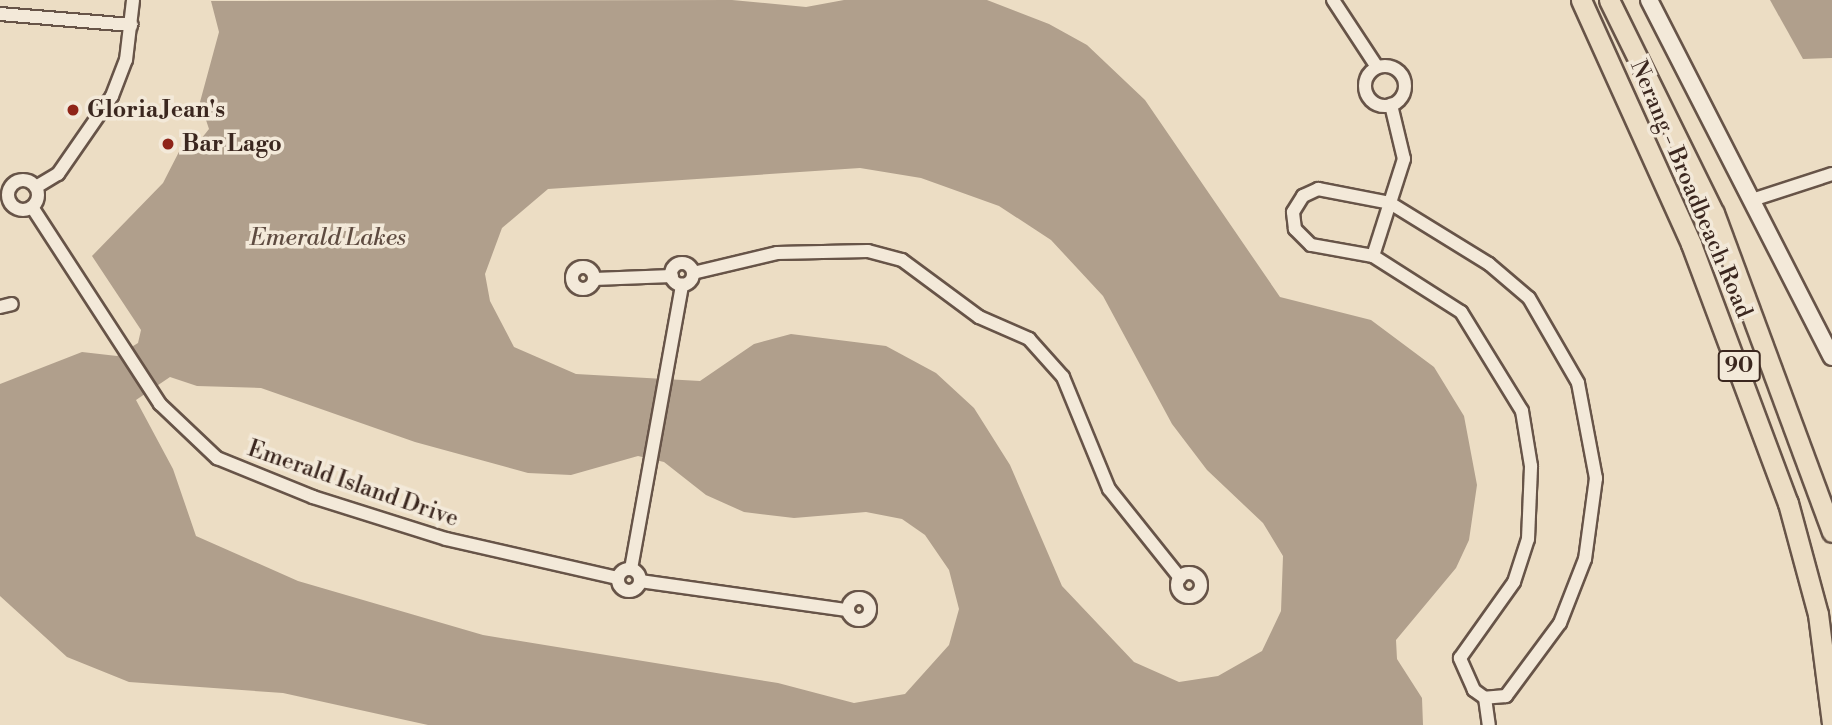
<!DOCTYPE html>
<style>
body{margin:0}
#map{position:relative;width:1832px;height:725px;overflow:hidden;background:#ecddc4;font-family:"Libre Bodoni",serif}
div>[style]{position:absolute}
.water>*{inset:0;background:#b09f8c}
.roads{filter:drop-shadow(2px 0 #675448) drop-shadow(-2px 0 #675448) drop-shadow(0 2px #675448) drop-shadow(0 -2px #675448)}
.minor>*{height:12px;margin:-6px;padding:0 6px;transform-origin:6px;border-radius:6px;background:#f3e9d9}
.minor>.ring{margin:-6px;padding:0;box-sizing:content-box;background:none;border:12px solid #f3e9d9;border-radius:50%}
.tertiary>*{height:16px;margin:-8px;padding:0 8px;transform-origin:8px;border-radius:8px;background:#f3e9d9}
.primary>*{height:19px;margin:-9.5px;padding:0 9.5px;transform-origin:9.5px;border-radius:9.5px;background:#ecddc4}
.dots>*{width:19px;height:19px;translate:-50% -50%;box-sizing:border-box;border:4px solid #f3e9d9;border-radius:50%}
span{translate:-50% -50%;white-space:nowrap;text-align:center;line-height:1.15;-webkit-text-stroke:7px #f3e9d9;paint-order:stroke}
.shield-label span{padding:2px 5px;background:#f3e9d9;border:2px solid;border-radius:5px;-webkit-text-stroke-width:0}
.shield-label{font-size:21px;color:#3b271f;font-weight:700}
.poi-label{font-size:23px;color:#3b271f;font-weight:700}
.left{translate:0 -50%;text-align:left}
.street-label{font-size:23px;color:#3b271f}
.water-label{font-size:24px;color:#5e4b40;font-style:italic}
</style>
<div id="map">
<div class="water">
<i style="clip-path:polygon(evenodd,732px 0,806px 7px,844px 0,987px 0,1049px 24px,1087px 45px,1145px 100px,1280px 297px,1371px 320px,1434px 367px,1464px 416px,1477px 485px,1469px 540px,1456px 568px,1396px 640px,1397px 659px,1422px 698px,1423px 725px,428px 725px,283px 693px,129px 682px,67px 657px,0 596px,0 384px,82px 352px,117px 356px,138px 343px,141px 330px,92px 256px,163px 183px,184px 142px,201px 139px,209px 129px,200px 102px,219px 32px,211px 1px,732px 0,860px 168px,921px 178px,999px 206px,1051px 240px,1103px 296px,1172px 424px,1207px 470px,1263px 523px,1283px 556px,1281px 611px,1262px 651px,1218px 676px,1179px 682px,1134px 662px,1062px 586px,1010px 465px,974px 408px,936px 373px,886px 346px,791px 334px,754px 344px,700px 381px,576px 374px,514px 347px,490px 301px,485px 274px,502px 228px,548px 189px,860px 168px,732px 0,170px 377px,197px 386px,261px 388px,415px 442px,528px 473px,571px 475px,638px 456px,664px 462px,706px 495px,744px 512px,794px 518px,866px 512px,902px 519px,925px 535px,949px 570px,959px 609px,949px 645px,905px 694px,854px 703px,778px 683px,483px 635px,298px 581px,196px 536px,173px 469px,136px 400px,170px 377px)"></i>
<i style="clip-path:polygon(1770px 0,1832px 0,1832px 58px,1803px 59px)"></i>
</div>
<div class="roads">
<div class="minor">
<i style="left:1333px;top:0;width:80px;rotate:56.7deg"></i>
<i style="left:0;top:14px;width:132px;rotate:4.8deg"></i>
<i class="ring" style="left:1365px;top:66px;width:28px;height:28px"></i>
<i class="ring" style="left:8px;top:180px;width:18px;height:18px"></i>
<i style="left:36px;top:187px;width:26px;rotate:-31deg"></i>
<i style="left:58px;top:174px;width:95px;rotate:-55.3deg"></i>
<i style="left:112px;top:96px;width:39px;rotate:-69deg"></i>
<i style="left:126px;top:60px;width:60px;rotate:-83.3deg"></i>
<i style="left:1318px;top:189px;width:73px;rotate:11deg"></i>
<i style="left:1390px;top:203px;width:116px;rotate:31.6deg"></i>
<i style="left:1489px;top:264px;width:52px;rotate:40.4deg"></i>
<i style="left:1529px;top:298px;width:98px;rotate:60deg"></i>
<i style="left:1578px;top:383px;width:97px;rotate:79.3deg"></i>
<i style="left:1596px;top:478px;width:82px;rotate:97.7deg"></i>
<i style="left:1585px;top:559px;width:69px;rotate:111.3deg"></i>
<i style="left:1560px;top:623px;width:91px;rotate:126.5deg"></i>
<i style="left:1506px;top:696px;width:21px;rotate:175deg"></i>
<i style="left:1485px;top:698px;width:14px;rotate:-144deg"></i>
<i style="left:1474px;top:690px;width:35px;rotate:-114deg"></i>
<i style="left:1460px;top:658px;width:93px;rotate:-54.6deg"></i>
<i style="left:1514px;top:582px;width:45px;rotate:-72deg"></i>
<i style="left:1528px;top:539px;width:73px;rotate:-87.6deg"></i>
<i style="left:1531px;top:466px;width:56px;rotate:-99.3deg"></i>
<i style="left:1522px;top:411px;width:116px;rotate:-121.6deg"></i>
<i style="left:1461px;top:312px;width:104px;rotate:-147.5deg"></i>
<i style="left:1373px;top:256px;width:63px;rotate:-169.9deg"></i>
<i style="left:1311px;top:245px;width:23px;rotate:-135deg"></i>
<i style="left:1295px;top:229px;width:17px;rotate:-97deg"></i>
<i style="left:1293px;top:212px;width:19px;rotate:-58deg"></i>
<i style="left:1303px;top:196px;width:17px;rotate:-25deg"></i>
<i style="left:1752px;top:200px;width:84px;rotate:-18deg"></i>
<i style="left:32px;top:207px;width:235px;rotate:57deg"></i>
<i style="left:160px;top:404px;width:79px;rotate:43.5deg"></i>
<i style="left:217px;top:458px;width:104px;rotate:22.1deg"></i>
<i style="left:313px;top:497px;width:139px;rotate:17.5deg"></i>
<i style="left:446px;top:539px;width:176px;rotate:12.8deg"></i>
<i style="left:1373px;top:256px;width:102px;rotate:-72.3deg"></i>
<i style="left:1404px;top:159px;width:56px;rotate:-103.5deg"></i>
<i class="ring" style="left:671px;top:263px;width:10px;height:10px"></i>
<i class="ring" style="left:572px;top:267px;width:10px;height:10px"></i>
<i style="left:693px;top:273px;width:86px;rotate:-13.4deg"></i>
<i style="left:777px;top:253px;width:91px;rotate:-1.3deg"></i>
<i style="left:868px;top:251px;width:35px;rotate:15deg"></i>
<i style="left:902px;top:260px;width:96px;rotate:36.5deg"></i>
<i style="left:979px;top:317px;width:55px;rotate:23.7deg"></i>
<i style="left:1029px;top:339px;width:51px;rotate:48.2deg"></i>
<i style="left:1063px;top:377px;width:121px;rotate:67.7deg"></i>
<i style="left:1109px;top:489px;width:114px;rotate:51.4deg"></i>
<i style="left:594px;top:279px;width:78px;rotate:-2.2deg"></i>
<i style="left:0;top:307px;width:12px;rotate:-14deg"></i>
<i style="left:631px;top:569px;width:289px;rotate:-79.8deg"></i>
<i class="ring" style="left:618px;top:569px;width:10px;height:10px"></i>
<i class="ring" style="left:1177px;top:573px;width:12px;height:12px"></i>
<i style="left:640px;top:581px;width:209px;rotate:8deg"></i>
<i class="ring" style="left:848px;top:598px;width:10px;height:10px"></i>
<i style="left:1485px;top:698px;width:27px;rotate:82deg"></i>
</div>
<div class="tertiary">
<i style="left:1649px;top:0;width:401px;rotate:62.9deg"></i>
</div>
<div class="primary">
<i style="left:1581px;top:0;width:268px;rotate:65.7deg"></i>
<i style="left:1691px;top:244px;width:277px;rotate:69.5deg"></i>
<i style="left:1788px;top:503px;width:115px;rotate:74.9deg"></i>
<i style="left:1818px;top:614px;width:111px;rotate:82.7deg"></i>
<i style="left:1609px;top:0;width:237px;rotate:63.8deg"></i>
<i style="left:1714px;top:213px;width:340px;rotate:69.7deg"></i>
</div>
</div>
<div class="dots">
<i style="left:73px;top:110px;background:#8f2418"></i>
<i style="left:168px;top:144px;background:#8f2418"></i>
</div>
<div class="shield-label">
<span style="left:1739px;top:366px">90</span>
</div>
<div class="poi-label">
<span class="left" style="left:87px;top:110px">Gloria Jean's</span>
<span class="left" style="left:182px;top:144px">Bar Lago</span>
</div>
<div class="street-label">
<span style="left:1691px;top:189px;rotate:67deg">Nerang - Broadbeach Road</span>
<span style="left:353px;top:484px;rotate:19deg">Emerald Island Drive</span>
</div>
<div class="water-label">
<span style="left:328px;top:239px">Emerald Lakes</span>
</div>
</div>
